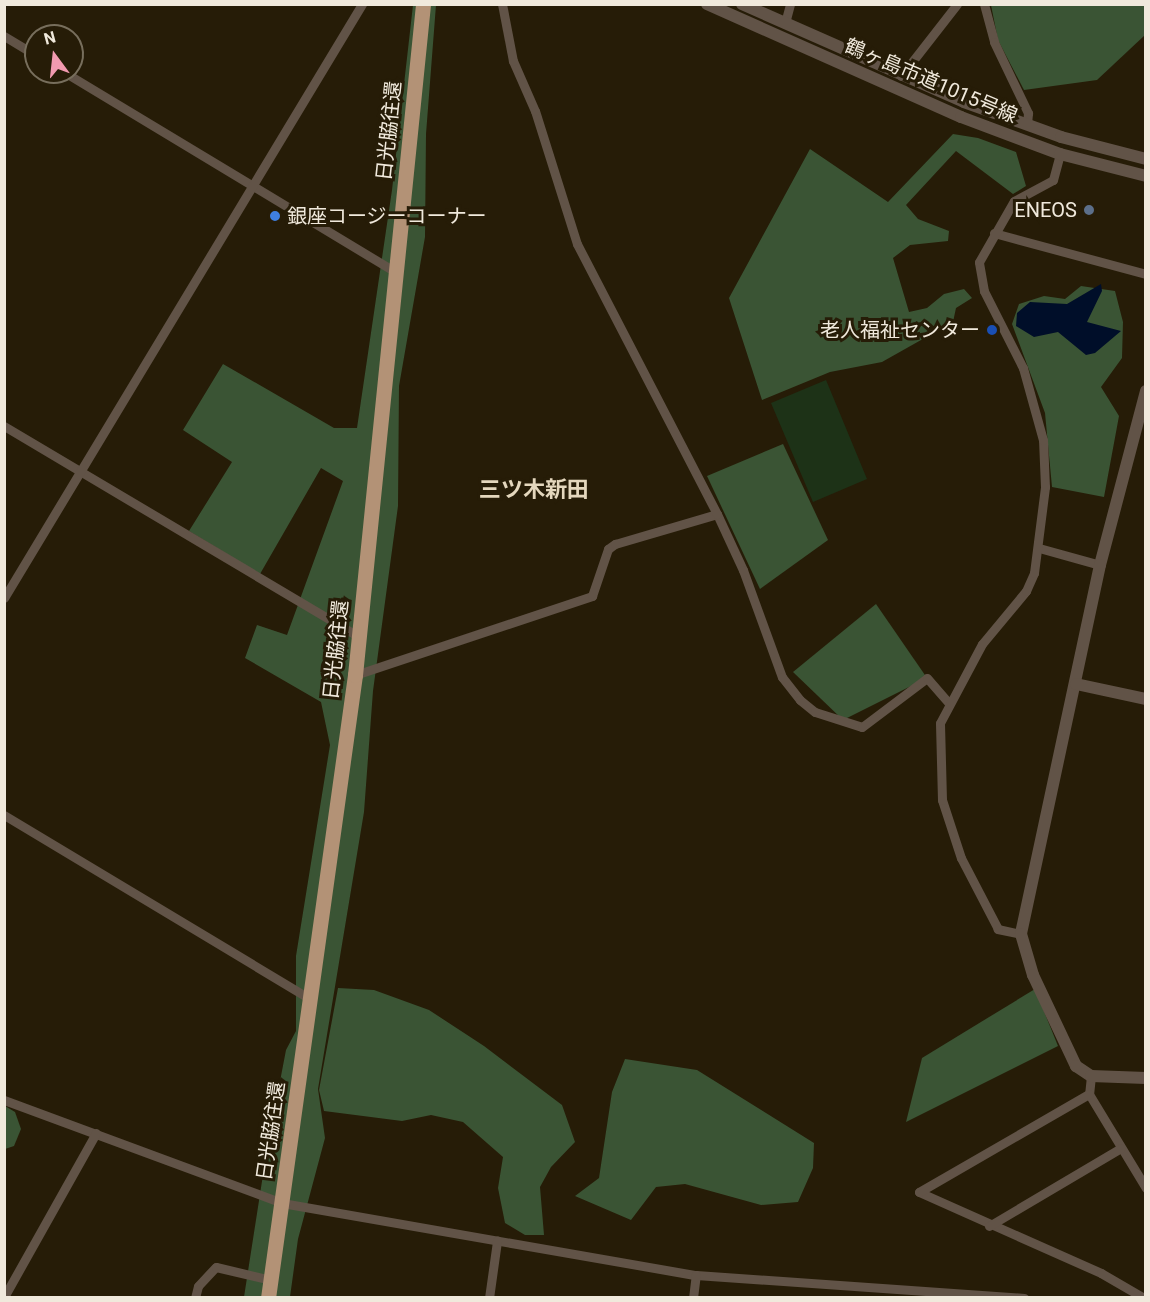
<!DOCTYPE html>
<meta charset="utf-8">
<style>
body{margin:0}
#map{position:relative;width:1150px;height:1302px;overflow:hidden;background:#261c07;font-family:Roboto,"Noto Sans JP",sans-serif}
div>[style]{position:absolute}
.green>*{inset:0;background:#1d3217}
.forest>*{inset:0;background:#3a5434}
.water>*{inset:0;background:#000e29}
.minor>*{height:9px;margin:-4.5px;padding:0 4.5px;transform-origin:4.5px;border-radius:4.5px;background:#615347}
.tertiary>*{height:12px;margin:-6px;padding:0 6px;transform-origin:6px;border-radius:6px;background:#615347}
.trunk>*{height:15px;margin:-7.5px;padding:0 7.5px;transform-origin:7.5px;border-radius:7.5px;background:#b39276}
.dots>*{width:16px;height:16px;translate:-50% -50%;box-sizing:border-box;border:3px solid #261c07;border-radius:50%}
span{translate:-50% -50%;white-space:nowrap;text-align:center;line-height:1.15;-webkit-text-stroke:6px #261c07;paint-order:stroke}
.street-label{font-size:20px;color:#f0e9dc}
.poi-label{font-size:20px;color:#f0e9dc}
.right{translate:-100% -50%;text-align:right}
.left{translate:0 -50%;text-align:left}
.quarter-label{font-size:22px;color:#e4d7bd;font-weight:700}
.frame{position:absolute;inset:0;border:6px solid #f0e9dc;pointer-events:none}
.north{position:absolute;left:24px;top:24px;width:60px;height:60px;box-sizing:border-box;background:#261c07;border:2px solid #776e5c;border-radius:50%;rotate:345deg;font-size:16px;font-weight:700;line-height:24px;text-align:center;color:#f0e9dc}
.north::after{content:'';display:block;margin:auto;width:21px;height:27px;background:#f29ab0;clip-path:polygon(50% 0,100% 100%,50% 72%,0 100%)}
</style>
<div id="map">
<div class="green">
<i style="clip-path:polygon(826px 380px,867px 479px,813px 502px,771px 403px)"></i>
</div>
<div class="forest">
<i style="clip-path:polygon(413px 5px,436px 5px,426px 134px,425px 237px,399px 386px,398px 506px,373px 691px,364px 812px,318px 1089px,325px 1138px,298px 1239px,290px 1297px,244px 1297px,267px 1149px,286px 1050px,296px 1031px,296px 956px,330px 745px,321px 702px,245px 658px,257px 625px,287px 635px,343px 481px,321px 468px,260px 574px,189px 531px,232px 462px,183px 430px,223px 364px,334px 428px,357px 428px,392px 190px)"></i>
<i style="clip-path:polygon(991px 5px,1145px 5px,1145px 35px,1097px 80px,1024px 90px,998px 40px)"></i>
<i style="clip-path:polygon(953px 134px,978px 138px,1016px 152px,1026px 186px,1013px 194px,956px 151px,906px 205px,918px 219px,949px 231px,948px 241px,910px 245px,893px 258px,909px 312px,927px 308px,944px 294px,964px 289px,972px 298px,956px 308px,953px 322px,882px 362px,830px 372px,762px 400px,729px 298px,810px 149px,888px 202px)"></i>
<i style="clip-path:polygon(1081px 286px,1115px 291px,1123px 322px,1122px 358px,1101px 387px,1119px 416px,1104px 497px,1052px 487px,1045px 413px,1012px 324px,1019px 304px,1044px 296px,1065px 299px)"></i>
<i style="clip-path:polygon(783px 444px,828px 540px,760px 589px,707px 476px)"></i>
<i style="clip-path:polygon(876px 604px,927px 678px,843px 720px,793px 672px)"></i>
<i style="clip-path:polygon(338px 988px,374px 990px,429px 1010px,484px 1046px,562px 1105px,575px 1142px,551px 1167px,540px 1187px,544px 1235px,525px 1235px,505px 1223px,498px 1188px,503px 1157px,463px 1122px,431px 1115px,402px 1121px,324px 1111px,319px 1090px)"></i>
<i style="clip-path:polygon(1035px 989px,1058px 1046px,906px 1122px,922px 1058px)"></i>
<i style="clip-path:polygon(625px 1059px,697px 1070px,814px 1143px,813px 1168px,798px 1202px,761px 1205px,685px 1184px,656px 1187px,631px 1220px,575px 1196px,599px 1178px,612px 1092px)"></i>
<i style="clip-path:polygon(5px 1106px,15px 1112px,21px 1129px,14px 1146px,5px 1149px)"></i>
</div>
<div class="water">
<i style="clip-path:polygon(1101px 284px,1102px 291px,1087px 322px,1121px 331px,1095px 353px,1086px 355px,1058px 332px,1034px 337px,1016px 326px,1017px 313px,1030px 302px,1067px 304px)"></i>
</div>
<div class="minor">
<i style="left:984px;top:4px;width:39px;rotate:75deg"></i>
<i style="left:994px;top:42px;width:79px;rotate:64.4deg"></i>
<i style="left:1028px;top:113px;width:11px;rotate:95deg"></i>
<i style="left:785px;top:23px;width:20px;rotate:-75deg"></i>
<i style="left:4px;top:36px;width:37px;rotate:31deg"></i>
<i style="left:64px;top:72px;width:388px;rotate:31.1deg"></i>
<i style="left:901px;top:76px;width:91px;rotate:-52.1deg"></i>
<i style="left:994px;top:233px;width:157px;rotate:15.1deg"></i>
<i style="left:4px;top:426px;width:413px;rotate:30.7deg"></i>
<i style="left:717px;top:514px;width:62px;rotate:65.1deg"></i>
<i style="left:743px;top:570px;width:114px;rotate:70deg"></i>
<i style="left:782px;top:677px;width:29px;rotate:52deg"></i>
<i style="left:800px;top:700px;width:19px;rotate:39deg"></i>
<i style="left:815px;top:712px;width:49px;rotate:17.7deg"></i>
<i style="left:862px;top:727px;width:81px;rotate:-37deg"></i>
<i style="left:927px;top:678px;width:33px;rotate:49deg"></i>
<i style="left:1039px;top:548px;width:63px;rotate:15.6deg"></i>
<i style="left:4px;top:598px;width:694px;rotate:-58.92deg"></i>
<i style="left:355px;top:675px;width:250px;rotate:-18.4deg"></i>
<i style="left:592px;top:596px;width:50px;rotate:-71.2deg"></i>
<i style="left:608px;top:549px;width:9px;rotate:-36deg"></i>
<i style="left:615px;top:544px;width:106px;rotate:-16.4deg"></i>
<i style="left:717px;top:514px;width:304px;rotate:-117.4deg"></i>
<i style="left:577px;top:244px;width:139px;rotate:-107.5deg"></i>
<i style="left:535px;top:111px;width:55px;rotate:-113.7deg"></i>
<i style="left:513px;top:61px;width:58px;rotate:-100.9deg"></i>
<i style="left:4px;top:815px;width:357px;rotate:31deg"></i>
<i style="left:1021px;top:934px;width:24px;rotate:-168deg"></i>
<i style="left:998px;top:929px;width:80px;rotate:-117.5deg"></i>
<i style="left:961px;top:858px;width:61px;rotate:-108.1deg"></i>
<i style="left:942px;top:800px;width:77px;rotate:-91.5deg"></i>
<i style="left:940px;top:723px;width:89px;rotate:-62deg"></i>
<i style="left:982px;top:644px;width:69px;rotate:-50.3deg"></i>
<i style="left:1026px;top:591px;width:20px;rotate:-66deg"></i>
<i style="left:1034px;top:573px;width:87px;rotate:-82.7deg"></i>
<i style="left:1045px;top:487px;width:47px;rotate:-92.4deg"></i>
<i style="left:1043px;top:440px;width:75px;rotate:-105.5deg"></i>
<i style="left:1023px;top:368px;width:86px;rotate:-116.9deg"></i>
<i style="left:984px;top:291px;width:29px;rotate:-100deg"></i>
<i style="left:979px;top:262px;width:70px;rotate:-60.2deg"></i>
<i style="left:1014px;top:201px;width:44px;rotate:-28.3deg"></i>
<i style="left:1053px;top:180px;width:27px;rotate:-75deg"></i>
<i style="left:1091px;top:1076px;width:18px;rotate:96deg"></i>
<i style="left:1089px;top:1094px;width:110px;rotate:58.8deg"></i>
<i style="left:4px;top:1100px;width:296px;rotate:20.3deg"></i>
<i style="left:282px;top:1203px;width:420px;rotate:9.9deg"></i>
<i style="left:696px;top:1275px;width:329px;rotate:4deg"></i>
<i style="left:919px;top:1192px;width:199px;rotate:24deg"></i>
<i style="left:1101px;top:1273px;width:50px;rotate:30.2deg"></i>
<i style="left:919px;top:1192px;width:196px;rotate:-30deg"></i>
<i style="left:989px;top:1226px;width:153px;rotate:-30.6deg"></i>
<i style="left:4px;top:1297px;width:188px;rotate:-60.7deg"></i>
<i style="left:195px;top:1298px;width:12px;rotate:-76deg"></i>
<i style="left:198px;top:1286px;width:26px;rotate:-47deg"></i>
<i style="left:216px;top:1267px;width:57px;rotate:13.3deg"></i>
<i style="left:489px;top:1298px;width:58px;rotate:-82deg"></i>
<i style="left:693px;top:1298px;width:23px;rotate:-83deg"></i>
</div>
<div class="tertiary">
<i style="left:707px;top:4px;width:278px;rotate:24deg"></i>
<i style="left:961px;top:117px;width:106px;rotate:20.5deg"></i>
<i style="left:1060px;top:154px;width:89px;rotate:14.3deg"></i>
<i style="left:742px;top:4px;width:243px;rotate:23.8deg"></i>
<i style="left:964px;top:102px;width:103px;rotate:19.8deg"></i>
<i style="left:1061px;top:137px;width:88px;rotate:14.5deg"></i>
<i style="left:1146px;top:391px;width:180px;rotate:104.8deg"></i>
<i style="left:1100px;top:565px;width:377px;rotate:102.1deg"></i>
<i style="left:1021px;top:934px;width:43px;rotate:73.7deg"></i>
<i style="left:1033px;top:975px;width:101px;rotate:64.7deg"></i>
<i style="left:1076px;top:1066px;width:18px;rotate:34deg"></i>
<i style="left:1091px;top:1076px;width:55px;rotate:2.1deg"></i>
<i style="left:1076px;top:684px;width:72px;rotate:12.1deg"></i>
</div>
<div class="trunk">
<i style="left:268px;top:1298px;width:629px;rotate:-82.05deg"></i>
<i style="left:355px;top:675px;width:674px;rotate:-84.21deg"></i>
</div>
<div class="dots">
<i style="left:1089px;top:210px;background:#5c6f8a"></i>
<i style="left:275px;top:216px;background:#3f7fe0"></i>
<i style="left:992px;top:330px;background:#1a4fb4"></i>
</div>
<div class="street-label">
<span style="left:931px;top:81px;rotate:23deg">鶴ヶ島市道1015号線</span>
<span style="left:389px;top:131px;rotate:-84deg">日光脇往還</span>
<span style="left:336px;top:650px;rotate:-84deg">日光脇往還</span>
<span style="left:271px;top:1131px;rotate:-82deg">日光脇往還</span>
</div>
<div class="poi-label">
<span class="right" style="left:1077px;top:210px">ENEOS</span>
<span class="left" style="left:287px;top:216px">銀座コージーコーナー</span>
<span class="right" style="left:980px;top:330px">老人福祉センター</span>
</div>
<div class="quarter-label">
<span style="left:534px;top:490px">三ツ木新田</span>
</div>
<div class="frame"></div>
<div class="north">N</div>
</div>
